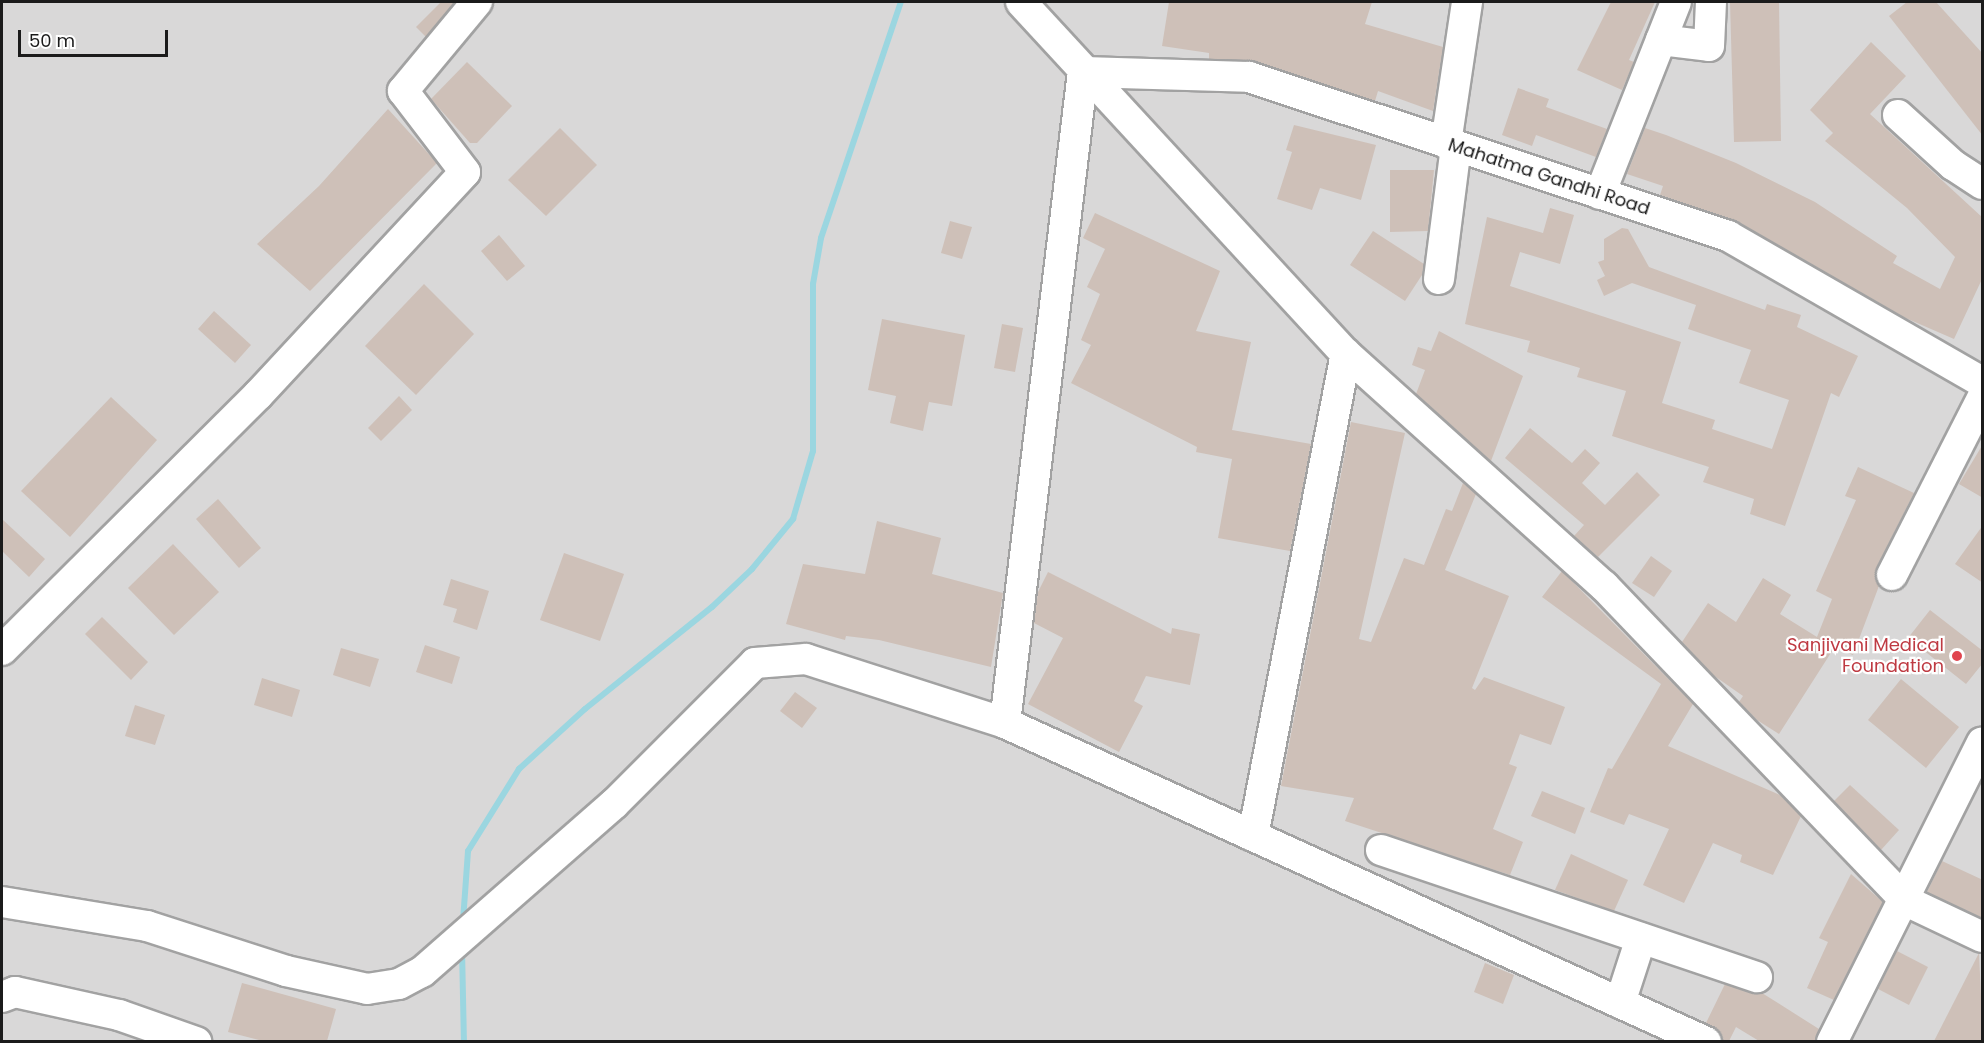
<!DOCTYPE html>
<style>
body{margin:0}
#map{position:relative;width:1984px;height:1043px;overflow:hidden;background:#eee8df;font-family:Poppins,sans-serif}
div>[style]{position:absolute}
.residential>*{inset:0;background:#d9d8d8}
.stream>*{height:6px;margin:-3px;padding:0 3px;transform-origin:3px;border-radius:3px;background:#9bd6e0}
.building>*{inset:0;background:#cec0b8}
.roads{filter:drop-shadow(2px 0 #a2a2a2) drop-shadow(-2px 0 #a2a2a2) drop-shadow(0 2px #a2a2a2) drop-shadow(0 -2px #a2a2a2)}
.minor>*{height:30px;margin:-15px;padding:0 15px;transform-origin:15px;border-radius:15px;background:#fff}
.dots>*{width:16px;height:16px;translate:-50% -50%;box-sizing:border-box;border:3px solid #fff;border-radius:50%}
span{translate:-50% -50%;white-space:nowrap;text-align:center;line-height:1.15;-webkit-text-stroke:4.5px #fff;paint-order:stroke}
.street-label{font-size:18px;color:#1b1b1b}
.health-label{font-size:18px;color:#be3a42}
.right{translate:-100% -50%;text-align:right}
.frame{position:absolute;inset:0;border:3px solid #1b1b1b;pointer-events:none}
.scale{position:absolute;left:18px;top:30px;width:150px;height:27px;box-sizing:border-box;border:3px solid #1b1b1b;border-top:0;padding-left:8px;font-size:18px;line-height:21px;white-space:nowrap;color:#1b1b1b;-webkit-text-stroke:4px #fff;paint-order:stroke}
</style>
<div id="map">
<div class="residential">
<i style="clip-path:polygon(2px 2px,1982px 2px,1982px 1041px,2px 1041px)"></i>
</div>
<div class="stream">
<i style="left:463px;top:921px;width:70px;rotate:-85.9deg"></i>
<i style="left:468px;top:851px;width:97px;rotate:-58.1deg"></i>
<i style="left:519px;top:769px;width:89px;rotate:-42.3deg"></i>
<i style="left:585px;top:709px;width:163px;rotate:-38.8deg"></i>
<i style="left:712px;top:607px;width:55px;rotate:-43.5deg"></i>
<i style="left:752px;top:569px;width:65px;rotate:-50.6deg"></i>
<i style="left:793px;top:519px;width:71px;rotate:-73.6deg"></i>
<i style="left:813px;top:451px;width:167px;rotate:-90deg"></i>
<i style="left:813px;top:284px;width:47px;rotate:-80.1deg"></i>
<i style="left:821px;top:238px;width:249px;rotate:-71.3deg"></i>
<i style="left:462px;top:949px;width:93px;rotate:88.8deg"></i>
</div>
<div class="building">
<i style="clip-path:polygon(441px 2px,455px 2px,426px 37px,416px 27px)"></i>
<i style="clip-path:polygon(1169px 2px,1372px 2px,1365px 24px,1443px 47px,1433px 111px,1378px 91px,1375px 101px,1254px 61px,1209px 59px,1209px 53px,1162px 46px)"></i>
<i style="clip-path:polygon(1611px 2px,1655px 2px,1629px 60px,1634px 62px,1622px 90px,1577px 70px)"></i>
<i style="clip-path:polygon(1730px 2px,1779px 2px,1781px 141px,1734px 142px)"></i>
<i style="clip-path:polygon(1907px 2px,1936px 2px,1983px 54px,1983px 136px,1889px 16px)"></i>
<i style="clip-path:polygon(1871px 42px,1906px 76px,1870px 114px,1983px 218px,1983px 277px,1954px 339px,1901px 316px,1736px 221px,1660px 195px,1663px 186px,1627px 174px,1645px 128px,1666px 135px,1736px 163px,1815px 202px,1897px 256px,1893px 263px,1940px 289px,1955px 257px,1907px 208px,1825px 141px,1833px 133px,1810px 110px)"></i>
<i style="clip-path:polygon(467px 62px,512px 106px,477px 143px,470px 143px,431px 99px)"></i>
<i style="clip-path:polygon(1518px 88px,1549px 99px,1546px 107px,1607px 129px,1596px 157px,1536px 135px,1532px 146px,1502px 135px)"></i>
<i style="clip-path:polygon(388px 109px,437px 163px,310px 291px,257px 244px,319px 186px)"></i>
<i style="clip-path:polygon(1294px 125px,1376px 145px,1361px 200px,1320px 188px,1312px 210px,1277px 199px,1292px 152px,1286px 150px)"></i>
<i style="clip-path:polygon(560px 128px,597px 165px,546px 216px,508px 180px)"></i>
<i style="clip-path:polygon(1390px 170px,1434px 170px,1428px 231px,1390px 232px)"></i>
<i style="clip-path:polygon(1550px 208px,1574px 215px,1560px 264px,1520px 252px,1510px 286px,1681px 342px,1662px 403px,1715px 420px,1712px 429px,1772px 449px,1789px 400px,1739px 383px,1751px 350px,1688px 329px,1696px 305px,1632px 283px,1604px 296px,1597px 280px,1605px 276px,1598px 262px,1604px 260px,1604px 239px,1622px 228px,1628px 229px,1649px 267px,1765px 310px,1767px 304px,1801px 315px,1797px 327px,1858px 356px,1839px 397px,1831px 393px,1785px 526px,1750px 514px,1754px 499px,1703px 482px,1709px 467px,1612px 436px,1626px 391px,1577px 377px,1580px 368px,1527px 352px,1530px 341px,1465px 324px,1487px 217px,1543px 233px)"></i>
<i style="clip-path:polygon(1095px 213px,1220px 271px,1196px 331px,1251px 342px,1232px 430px,1311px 444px,1290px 551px,1218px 538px,1232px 459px,1196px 452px,1197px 447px,1071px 383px,1091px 345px,1081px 340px,1100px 294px,1087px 287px,1105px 249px,1083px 238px)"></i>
<i style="clip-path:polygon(950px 221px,972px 227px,962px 259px,941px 253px)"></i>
<i style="clip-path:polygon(1373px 231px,1424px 264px,1422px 275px,1405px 301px,1350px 265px)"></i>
<i style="clip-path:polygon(499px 235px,525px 266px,507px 281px,481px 251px)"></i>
<i style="clip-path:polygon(424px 284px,474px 334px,416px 395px,365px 346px)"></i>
<i style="clip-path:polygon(214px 311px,251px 345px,235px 363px,198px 329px)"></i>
<i style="clip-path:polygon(882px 319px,965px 335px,952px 406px,929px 402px,923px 431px,890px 423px,896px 396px,868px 390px)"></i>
<i style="clip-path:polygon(1002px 324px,1023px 328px,1015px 372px,994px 368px)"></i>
<i style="clip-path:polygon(1439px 331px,1523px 376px,1491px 461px,1416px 394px,1425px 370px,1412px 365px,1418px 347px,1431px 351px)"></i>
<i style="clip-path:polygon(399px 396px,412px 410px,381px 441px,368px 428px)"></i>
<i style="clip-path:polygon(111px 397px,157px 440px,70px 537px,21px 491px)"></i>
<i style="clip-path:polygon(1351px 422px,1405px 433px,1359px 639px,1371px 642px,1404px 558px,1424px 565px,1446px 509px,1452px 511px,1463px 483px,1476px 494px,1445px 570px,1509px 596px,1472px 688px,1475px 690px,1484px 677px,1565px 707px,1551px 745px,1520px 734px,1509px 764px,1517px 767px,1493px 829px,1523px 842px,1510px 875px,1345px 821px,1354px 798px,1281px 786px)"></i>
<i style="clip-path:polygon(1530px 428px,1572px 463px,1585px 449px,1600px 463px,1582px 483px,1605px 505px,1637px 472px,1660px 495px,1598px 557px,1574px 536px,1584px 525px,1505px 458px)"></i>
<i style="clip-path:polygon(1983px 444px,1983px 498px,1959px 484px)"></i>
<i style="clip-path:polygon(1858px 467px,1914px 493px,1877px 567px,1879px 586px,1853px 655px,1834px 648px,1779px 734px,1757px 720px,1739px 702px,1743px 696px,1713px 675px,1682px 642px,1708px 603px,1736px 622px,1763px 578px,1791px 595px,1780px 614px,1817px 637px,1832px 599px,1816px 591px,1856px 500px,1845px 496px)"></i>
<i style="clip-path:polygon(218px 499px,261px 548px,239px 568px,196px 519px)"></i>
<i style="clip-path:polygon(2px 519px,45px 559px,29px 577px,2px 551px)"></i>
<i style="clip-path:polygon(877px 521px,941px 538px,932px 574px,1003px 593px,991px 667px,879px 640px,846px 636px,845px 640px,786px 624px,803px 564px,865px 574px)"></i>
<i style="clip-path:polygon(1983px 525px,1983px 583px,1955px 564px)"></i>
<i style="clip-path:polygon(173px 544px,219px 592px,174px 635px,128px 588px)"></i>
<i style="clip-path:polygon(564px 553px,624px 574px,600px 641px,540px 620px)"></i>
<i style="clip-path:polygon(1651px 556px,1672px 571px,1654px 597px,1632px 583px)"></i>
<i style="clip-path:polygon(1562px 571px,1693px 704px,1668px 746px,1780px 795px,1801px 816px,1773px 875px,1740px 862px,1742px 855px,1713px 843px,1684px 903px,1643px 885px,1669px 829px,1629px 814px,1624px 825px,1590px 812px,1608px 768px,1612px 769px,1661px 684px,1542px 597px)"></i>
<i style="clip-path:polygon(1048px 572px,1171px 634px,1172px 628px,1200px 634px,1190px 685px,1146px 676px,1134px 701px,1143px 706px,1119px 752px,1028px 704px,1063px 638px,1034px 623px,1038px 592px)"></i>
<i style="clip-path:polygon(451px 579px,489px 591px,477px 630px,453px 622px,457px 609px,443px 605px)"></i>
<i style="clip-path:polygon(1930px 610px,1983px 651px,1983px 663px,1966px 684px,1908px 638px)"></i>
<i style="clip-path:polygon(102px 617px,148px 662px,131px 680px,85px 634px)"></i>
<i style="clip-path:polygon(425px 645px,460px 657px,452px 684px,416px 672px)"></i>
<i style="clip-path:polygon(341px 648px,379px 659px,370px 687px,333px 675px)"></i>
<i style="clip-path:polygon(262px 678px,300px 690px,292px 717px,254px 705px)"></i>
<i style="clip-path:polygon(1901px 679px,1959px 727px,1926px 768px,1868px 720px)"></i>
<i style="clip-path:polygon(795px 692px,817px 708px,802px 728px,780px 711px)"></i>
<i style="clip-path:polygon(135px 705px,165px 715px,155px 745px,125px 736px)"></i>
<i style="clip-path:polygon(1850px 785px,1899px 830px,1881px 850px,1834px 801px)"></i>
<i style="clip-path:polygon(1542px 791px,1585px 808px,1575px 834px,1531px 816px)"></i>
<i style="clip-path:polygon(1571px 854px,1628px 880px,1614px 911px,1555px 890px)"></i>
<i style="clip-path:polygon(1942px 861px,1983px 880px,1981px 918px,1927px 892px)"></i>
<i style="clip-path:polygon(1851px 874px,1883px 902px,1834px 1000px,1807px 988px,1828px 942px,1819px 938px)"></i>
<i style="clip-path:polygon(1897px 951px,1928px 967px,1909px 1005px,1878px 989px)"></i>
<i style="clip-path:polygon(1979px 953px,1983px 1041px,1934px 1041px)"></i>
<i style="clip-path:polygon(1485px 963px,1514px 975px,1503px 1004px,1474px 992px)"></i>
<i style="clip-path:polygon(242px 983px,336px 1009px,327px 1041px,263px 1041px,228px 1032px)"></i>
<i style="clip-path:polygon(1725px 984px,1762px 993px,1819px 1029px,1815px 1041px,1759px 1041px,1736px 1027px,1729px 1041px,1723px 1041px,1720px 1032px,1706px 1023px)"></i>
</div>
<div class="roads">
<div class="minor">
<i style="left:1021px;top:2px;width:479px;rotate:47.3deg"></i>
<i style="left:1346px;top:354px;width:347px;rotate:42deg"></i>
<i style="left:1604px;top:586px;width:436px;rotate:46.2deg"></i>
<i style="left:1906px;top:901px;width:84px;rotate:25.3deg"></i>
<i style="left:1661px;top:40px;width:48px;rotate:7.1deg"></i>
<i style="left:1709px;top:46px;width:44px;rotate:-87.4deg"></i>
<i style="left:1898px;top:115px;width:74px;rotate:42.3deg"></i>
<i style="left:1953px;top:165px;width:35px;rotate:33deg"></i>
<i style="left:1446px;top:143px;width:143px;rotate:-81.5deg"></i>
<i style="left:1600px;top:194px;width:206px;rotate:-68.4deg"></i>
<i style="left:1439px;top:279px;width:134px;rotate:-82.7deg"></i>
<i style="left:1892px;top:575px;width:199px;rotate:-63deg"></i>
<i style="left:2px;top:650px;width:361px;rotate:-44.9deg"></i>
<i style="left:258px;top:395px;width:304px;rotate:-47.1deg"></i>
<i style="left:465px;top:172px;width:102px;rotate:-127.4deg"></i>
<i style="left:403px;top:91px;width:116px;rotate:-50.3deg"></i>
<i style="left:1253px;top:836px;width:491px;rotate:-79.1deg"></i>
<i style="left:1381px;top:850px;width:397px;rotate:18.7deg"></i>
<i style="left:2px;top:902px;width:147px;rotate:9.4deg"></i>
<i style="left:147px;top:926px;width:146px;rotate:17.9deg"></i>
<i style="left:286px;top:971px;width:83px;rotate:12.5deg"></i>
<i style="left:367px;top:989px;width:32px;rotate:-9deg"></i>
<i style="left:399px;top:984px;width:26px;rotate:-28deg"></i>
<i style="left:422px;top:972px;width:255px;rotate:-41.2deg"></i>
<i style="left:614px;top:804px;width:199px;rotate:-45deg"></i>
<i style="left:755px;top:663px;width:51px;rotate:-4.5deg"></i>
<i style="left:806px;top:659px;width:209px;rotate:17.8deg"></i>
<i style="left:2px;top:997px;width:14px;rotate:-21deg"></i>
<i style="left:15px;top:992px;width:107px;rotate:12.5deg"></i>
<i style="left:119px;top:1015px;width:82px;rotate:19.3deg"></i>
<i style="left:1620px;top:1003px;width:68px;rotate:-72.1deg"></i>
<i style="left:1706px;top:1042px;width:770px;rotate:-155.53deg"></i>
<i style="left:1005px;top:723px;width:656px;rotate:-83.17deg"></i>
<i style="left:1083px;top:72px;width:166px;rotate:1.7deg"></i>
<i style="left:1249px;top:77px;width:505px;rotate:18.36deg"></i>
<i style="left:1728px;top:236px;width:293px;rotate:29.9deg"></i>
<i style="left:1832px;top:1042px;width:335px;rotate:-63.4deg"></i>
</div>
</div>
<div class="dots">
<i style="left:1957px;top:656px;background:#e0444e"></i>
</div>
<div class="street-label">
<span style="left:1549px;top:177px;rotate:18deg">Mahatma Gandhi Road</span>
</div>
<div class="health-label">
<span class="right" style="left:1944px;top:656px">Sanjivani Medical<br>Foundation</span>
</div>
<div class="frame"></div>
<div class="scale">50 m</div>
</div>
